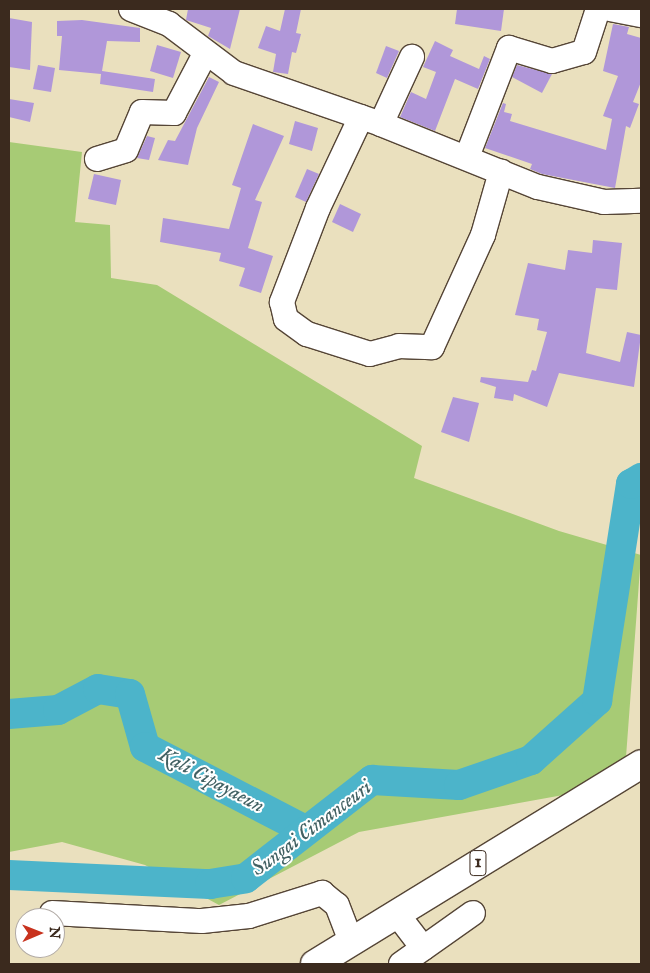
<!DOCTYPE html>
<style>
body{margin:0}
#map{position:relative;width:650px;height:973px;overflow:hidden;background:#eae0be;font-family:"IM FELL English",serif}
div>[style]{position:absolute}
.green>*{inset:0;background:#a7cb75}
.river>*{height:30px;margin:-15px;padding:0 15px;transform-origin:15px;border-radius:15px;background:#4cb4ca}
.building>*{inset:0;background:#b097d9}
.roads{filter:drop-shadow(1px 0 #554536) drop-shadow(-1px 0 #554536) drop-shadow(0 1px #554536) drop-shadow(0 -1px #554536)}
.minor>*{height:24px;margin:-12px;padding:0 12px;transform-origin:12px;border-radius:12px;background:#fff}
.highway>*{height:28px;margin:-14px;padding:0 14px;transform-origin:14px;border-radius:14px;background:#fff}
span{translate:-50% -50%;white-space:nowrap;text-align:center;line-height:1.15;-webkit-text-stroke:4px #fff;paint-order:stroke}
.shield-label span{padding:1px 4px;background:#fff;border:1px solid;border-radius:4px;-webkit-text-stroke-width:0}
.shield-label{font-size:19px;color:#3b2a1e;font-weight:700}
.water-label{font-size:21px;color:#426163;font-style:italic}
.frame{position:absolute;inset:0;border:10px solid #3b2a1e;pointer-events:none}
.north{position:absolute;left:15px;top:908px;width:50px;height:50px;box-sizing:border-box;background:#fff;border:1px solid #b1aaa5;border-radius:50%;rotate:89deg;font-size:14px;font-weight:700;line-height:20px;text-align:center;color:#3b2a1e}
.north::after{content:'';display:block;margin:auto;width:18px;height:22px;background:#c8321e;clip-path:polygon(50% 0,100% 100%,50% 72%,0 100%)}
</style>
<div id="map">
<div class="green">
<i style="clip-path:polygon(9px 142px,82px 152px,75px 222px,110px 225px,111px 278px,157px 285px,422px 446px,414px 478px,559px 531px,641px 555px,624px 784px,359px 832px,219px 905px,145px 865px,62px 842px,9px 852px)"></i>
</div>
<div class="river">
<i style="left:9px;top:714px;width:49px;rotate:-4.7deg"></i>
<i style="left:58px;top:710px;width:45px;rotate:-27.7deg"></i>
<i style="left:98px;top:689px;width:32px;rotate:9deg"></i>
<i style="left:130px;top:694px;width:55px;rotate:74.2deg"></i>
<i style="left:145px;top:747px;width:180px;rotate:27.4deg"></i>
<i style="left:9px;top:875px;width:201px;rotate:2.6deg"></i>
<i style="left:210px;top:884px;width:36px;rotate:-9deg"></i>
<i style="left:246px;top:878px;width:160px;rotate:-37.9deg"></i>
<i style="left:372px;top:780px;width:87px;rotate:3.3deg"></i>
<i style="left:459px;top:785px;width:76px;rotate:-19.1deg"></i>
<i style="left:531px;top:760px;width:89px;rotate:-41.8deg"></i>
<i style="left:597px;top:701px;width:220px;rotate:-81.1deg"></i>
<i style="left:631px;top:484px;width:12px;rotate:-31deg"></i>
</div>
<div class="building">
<i style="clip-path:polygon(188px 9px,240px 9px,230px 49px,208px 36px,211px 28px,186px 20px)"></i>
<i style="clip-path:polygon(285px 9px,301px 9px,296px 33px,301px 34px,296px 53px,292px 52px,288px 74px,273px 72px,276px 54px,258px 48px,266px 26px,280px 31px)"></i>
<i style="clip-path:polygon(457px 9px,504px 9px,501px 31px,455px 24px)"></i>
<i style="clip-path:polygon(9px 18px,32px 22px,30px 70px,9px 67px)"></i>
<i style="clip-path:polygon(82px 20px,140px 28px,140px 42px,107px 41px,102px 71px,155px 79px,153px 92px,100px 84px,101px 74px,59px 70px,62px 36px,57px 36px,57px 21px)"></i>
<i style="clip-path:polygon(613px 24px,629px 27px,627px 34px,641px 38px,641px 82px,633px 102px,639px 104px,630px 128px,626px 126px,615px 188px,542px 174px,530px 169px,532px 164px,485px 148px,503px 103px,506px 104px,504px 112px,512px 114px,510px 121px,606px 150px,612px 119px,603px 116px,618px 76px,603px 71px)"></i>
<i style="clip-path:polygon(435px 41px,453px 50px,450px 56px,479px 69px,484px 56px,490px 59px,478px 89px,455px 79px,435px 131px,400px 117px,411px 92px,426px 99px,436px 72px,423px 67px)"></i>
<i style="clip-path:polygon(157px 45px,181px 52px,173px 78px,150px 71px)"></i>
<i style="clip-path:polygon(386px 46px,399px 51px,387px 78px,376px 73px)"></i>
<i style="clip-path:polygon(38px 65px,55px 68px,51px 92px,33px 89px)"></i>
<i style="clip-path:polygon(517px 65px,552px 74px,542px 93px,512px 77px)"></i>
<i style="clip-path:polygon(209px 77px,219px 82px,197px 128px,188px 165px,158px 160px,168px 140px,175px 141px)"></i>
<i style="clip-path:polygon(9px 99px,34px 103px,30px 122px,9px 117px)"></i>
<i style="clip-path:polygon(295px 121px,318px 128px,312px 151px,289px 144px)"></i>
<i style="clip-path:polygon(253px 124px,284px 136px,255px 200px,262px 202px,248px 248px,273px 256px,261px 293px,239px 286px,245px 268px,219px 261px,221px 253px,160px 242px,163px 218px,229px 229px,241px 188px,232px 185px)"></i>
<i style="clip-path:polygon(147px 136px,155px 138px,149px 160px,137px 158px)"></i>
<i style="clip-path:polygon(307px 169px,319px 174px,306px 202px,295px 197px)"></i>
<i style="clip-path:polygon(94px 174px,121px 180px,116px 205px,88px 199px)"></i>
<i style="clip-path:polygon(340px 204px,361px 214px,353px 232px,332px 222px)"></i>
<i style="clip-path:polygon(593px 240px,622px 243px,617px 290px,596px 288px,586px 353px,620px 362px,627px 332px,641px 335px,634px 387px,559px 373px,547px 407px,514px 394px,513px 401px,494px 398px,496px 387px,480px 382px,481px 377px,528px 382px,532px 370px,536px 371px,547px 332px,537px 330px,539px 319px,515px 315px,528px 263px,565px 270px,568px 250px,592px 253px)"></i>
<i style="clip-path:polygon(453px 397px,479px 403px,469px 442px,441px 432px)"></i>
</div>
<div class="roads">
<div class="minor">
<i style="left:131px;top:9px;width:41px;rotate:21.5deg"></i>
<i style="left:169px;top:24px;width:81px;rotate:37deg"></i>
<i style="left:234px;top:73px;width:156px;rotate:19.1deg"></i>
<i style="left:381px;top:124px;width:169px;rotate:21.9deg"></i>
<i style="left:538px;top:187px;width:68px;rotate:12.8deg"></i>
<i style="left:604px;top:202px;width:37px;rotate:-2deg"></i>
<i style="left:610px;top:9px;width:32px;rotate:11deg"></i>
<i style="left:361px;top:117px;width:101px;rotate:115.3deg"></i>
<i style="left:318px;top:208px;width:101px;rotate:111deg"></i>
<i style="left:282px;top:302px;width:17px;rotate:77deg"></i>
<i style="left:286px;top:319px;width:26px;rotate:36deg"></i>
<i style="left:307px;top:334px;width:66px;rotate:17.6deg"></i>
<i style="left:370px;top:354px;width:30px;rotate:-15deg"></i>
<i style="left:399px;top:346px;width:33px;rotate:2deg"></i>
<i style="left:432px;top:347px;width:123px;rotate:-65.5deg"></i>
<i style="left:483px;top:235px;width:66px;rotate:-74.1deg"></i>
<i style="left:381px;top:124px;width:74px;rotate:-65.2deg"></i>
<i style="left:467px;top:157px;width:117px;rotate:-68.9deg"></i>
<i style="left:509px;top:48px;width:45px;rotate:16.8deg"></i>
<i style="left:552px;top:61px;width:33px;rotate:-16deg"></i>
<i style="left:584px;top:52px;width:45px;rotate:-72deg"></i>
<i style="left:97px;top:159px;width:30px;rotate:-17deg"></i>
<i style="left:126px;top:150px;width:41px;rotate:-67.2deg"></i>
<i style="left:142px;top:112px;width:32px;rotate:2deg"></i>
<i style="left:174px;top:113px;width:67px;rotate:-62.3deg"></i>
<i style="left:52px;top:913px;width:150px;rotate:3.1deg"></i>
<i style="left:202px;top:921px;width:47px;rotate:-6.1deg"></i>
<i style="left:249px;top:916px;width:77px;rotate:-17.5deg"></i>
<i style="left:322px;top:893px;width:19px;rotate:39deg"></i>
<i style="left:337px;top:905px;width:39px;rotate:69deg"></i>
<i style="left:397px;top:914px;width:43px;rotate:52.6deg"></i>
<i style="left:401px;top:964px;width:88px;rotate:-35.3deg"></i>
</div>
<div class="highway">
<i style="left:315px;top:964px;width:382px;rotate:-31.5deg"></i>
</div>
</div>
<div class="shield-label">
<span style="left:478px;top:863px">1</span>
</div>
<div class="water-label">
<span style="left:211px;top:781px;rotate:28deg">Kali Cipayaeun</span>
<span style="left:312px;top:829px;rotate:-37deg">Sungai Cimanceuri</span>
</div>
<div class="frame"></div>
<div class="north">N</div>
</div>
